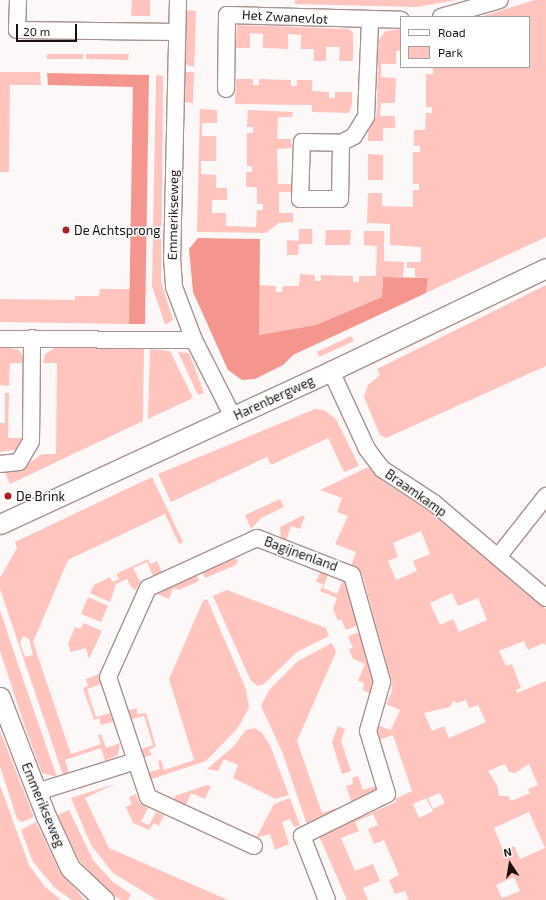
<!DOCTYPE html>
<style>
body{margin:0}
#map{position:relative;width:546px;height:900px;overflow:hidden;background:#fdf8f8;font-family:"Exo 2",sans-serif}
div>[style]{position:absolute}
.green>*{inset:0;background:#ffc4bd}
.forest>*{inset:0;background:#f4968d}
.roads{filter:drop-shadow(1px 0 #a7928f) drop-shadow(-1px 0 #a7928f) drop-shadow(0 1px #a7928f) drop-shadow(0 -1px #a7928f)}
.minor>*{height:16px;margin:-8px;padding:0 8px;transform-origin:8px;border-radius:8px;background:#fff}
.tertiary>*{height:19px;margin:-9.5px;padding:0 9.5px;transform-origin:9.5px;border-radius:9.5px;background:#fff}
.dots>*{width:11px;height:11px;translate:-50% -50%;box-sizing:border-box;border:2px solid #fff;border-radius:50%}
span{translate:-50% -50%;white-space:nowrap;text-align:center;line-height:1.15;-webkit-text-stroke:3px #fff;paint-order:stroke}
.street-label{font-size:13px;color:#1a1211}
.poi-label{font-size:13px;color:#1a1211}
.left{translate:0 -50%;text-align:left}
.legend{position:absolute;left:400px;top:16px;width:130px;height:52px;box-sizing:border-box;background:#fff;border:1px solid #a3a0a0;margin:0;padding:5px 7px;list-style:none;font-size:12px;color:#1a1211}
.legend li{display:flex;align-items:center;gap:8px;height:20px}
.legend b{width:20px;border:1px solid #a3a0a0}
.north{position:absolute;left:490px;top:844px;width:40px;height:40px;-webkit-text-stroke:3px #fff;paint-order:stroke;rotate:348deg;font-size:11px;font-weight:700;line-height:16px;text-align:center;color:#1a1211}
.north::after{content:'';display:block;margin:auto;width:14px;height:18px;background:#1a1211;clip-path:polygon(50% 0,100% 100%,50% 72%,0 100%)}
.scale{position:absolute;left:16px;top:24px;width:61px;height:18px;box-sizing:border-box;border:2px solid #1a1211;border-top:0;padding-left:5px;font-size:12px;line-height:14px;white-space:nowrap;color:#1a1211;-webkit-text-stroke:3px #fff;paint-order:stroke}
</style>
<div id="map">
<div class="green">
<i style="clip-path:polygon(132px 0,150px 0,150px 16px,131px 16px)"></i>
<i style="clip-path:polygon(295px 0,456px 0,417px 7px,295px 4px)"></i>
<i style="clip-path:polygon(535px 0,546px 0,546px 237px,426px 293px,428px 278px,415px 277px,415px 268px,407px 268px,407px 262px,421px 262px,421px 247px,390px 245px,390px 224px,367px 223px,368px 193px,382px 193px,382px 206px,413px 207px,413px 190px,419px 190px,419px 184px,413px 184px,413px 152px,420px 152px,420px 146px,414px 146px,414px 130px,425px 130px,426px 113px,432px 113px,432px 107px,426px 107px,426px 74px,433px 74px,433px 69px,426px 67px,529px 67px,529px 17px,480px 17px)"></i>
<i style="clip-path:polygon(186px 10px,196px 11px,194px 67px,185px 64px)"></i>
<i style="clip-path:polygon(237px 25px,348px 29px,353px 32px,353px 61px,339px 61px,340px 47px,326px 47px,326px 61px,314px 61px,314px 49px,301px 49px,301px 35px,288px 34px,288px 49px,263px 48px,263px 34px,250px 33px,250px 48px,236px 48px)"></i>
<i style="clip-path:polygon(401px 29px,401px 51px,396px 51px,396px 64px,381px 64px,381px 77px,396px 78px,395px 103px,381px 103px,380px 116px,395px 116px,395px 128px,383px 128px,383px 141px,368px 141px,368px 131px,377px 113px,378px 41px,386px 31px)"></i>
<i style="clip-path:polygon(47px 54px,83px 54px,83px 59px,47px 59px)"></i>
<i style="clip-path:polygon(86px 54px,129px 54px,128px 60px,86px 59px)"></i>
<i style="clip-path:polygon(0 72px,40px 72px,41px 85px,10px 85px,9px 172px,0 172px)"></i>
<i style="clip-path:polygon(185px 72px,194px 72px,193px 103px,184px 102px)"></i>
<i style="clip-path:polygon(156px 75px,163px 76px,161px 282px,173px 320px,165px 325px,152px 286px)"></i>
<i style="clip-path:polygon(236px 79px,253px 79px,253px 85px,259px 85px,259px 79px,291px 80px,291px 86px,297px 86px,297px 80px,312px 80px,312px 91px,329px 92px,329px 98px,335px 98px,335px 92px,352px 92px,352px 104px,349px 113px,312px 112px,312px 105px,235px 104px)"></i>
<i style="clip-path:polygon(200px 109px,217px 110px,217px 123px,202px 123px,202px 136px,216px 136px,216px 161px,201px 161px,201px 174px,216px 175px,216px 188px,227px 188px,227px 200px,212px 200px,212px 213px,226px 213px,226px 226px,256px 227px,257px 210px,263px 210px,263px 204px,257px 204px,257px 187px,246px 187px,246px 172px,252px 172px,252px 166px,247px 166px,247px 133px,253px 133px,253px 127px,247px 127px,248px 110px,293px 112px,292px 117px,278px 117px,277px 139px,291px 139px,292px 148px,277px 149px,278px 184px,293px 184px,293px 192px,279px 192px,279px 213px,293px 213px,293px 222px,279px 223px,266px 233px,197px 232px)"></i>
<i style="clip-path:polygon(368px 154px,383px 155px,383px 180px,368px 180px)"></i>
<i style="clip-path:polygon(299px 229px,312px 229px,312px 244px,299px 244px,298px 255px,287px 255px,287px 240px,299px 241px)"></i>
<i style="clip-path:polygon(326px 230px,351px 230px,350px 245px,325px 245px)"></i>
<i style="clip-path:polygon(364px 231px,384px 231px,384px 261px,404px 262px,403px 277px,383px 277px,382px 297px,316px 325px,259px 335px,259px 285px,276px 286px,276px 292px,282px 292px,283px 286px,299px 286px,300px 274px,315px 275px,315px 281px,321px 281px,321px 275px,353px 276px,353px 282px,359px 282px,359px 276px,376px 276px,377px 246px,364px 245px)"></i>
<i style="clip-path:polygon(546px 285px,546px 366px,386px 438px,380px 435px,364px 397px,368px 385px,380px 375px,377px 369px)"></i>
<i style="clip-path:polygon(100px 289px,131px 289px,129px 324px,0 322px,0 299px,75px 300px,75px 296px,99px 296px)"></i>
<i style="clip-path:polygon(351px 336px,354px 341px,319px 357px,317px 352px)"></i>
<i style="clip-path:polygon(0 346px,19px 350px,24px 359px,24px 363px,10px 363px,9px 386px,0 385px)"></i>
<i style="clip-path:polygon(56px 347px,144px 349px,143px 421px,10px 484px,4px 471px,20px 470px,42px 454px,56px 454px,57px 363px,43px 363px,45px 354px)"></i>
<i style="clip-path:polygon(150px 349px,170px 351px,193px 398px,148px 419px)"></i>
<i style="clip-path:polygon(178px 352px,189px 353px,204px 393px,198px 395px)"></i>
<i style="clip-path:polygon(5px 393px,9px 393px,8px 438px,23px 438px,19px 449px,0 452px,0 423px,5px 423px)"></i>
<i style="clip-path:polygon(315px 409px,324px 410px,336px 419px,359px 466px,344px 472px,328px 438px,271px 465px,267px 457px,171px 502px,158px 474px)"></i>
<i style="clip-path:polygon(evenodd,368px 467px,384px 482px,437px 516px,546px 609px,546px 646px,544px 643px,528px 650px,524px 641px,499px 651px,506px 666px,512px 664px,521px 688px,516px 690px,517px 693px,546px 681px,546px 900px,409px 900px,405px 891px,395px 894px,389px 880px,399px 875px,384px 840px,374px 844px,368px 829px,378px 825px,373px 814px,355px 822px,359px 831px,341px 838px,355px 871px,373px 864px,380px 881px,363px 888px,368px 900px,347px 900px,319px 836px,396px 802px,395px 799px,412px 791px,393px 735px,379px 740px,377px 733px,377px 725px,391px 730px,400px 710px,386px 704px,392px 691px,391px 680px,362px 574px,351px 566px,356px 552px,335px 544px,348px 516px,337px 512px,342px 498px,320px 490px,368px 467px,421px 531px,430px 554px,413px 561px,417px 571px,396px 580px,388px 561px,398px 557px,393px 543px,421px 531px,368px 467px,452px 593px,458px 606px,478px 598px,487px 620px,459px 632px,453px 619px,440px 625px,430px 603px,452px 593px,368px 467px,466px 700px,469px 708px,478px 705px,486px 722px,449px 738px,444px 726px,432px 731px,424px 713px,450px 707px,453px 701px,457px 703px,466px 700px,368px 467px,505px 764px,509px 772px,515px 773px,529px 764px,538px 785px,528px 789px,530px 793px,511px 801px,508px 796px,499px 796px,497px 785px,488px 771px,505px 764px,368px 467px,440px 793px,445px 803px,433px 809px,428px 798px,440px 793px,368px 467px,426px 798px,433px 811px,419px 818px,413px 804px,426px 798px,368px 467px,529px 812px,545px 848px,520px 859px,514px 846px,503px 850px,494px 828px,529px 812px,368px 467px,514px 877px,520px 891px,502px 898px,496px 885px,514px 877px)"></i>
<i style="clip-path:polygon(evenodd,152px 477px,183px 542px,179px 544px,165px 514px,68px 560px,33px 642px,71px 754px,101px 744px,98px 735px,101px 734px,106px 748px,120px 743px,118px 755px,105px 761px,101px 748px,65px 760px,69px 773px,63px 775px,0 589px,0 578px,17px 548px,15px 542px,152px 477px,23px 636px,29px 639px,33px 655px,25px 657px,20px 643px,23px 636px)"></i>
<i style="clip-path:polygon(280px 499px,284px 507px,261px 518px,251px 529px,245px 515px)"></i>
<i style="clip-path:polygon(301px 516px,305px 516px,300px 529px,291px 526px,286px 541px,281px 539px,280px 527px)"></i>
<i style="clip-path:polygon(231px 557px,238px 560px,236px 565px,205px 578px,202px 571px)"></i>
<i style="clip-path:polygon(148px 559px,150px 564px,157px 561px,162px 572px,153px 576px,147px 562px,133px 568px,140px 582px,136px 590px,131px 587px,127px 579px,116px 584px,110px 602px,90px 593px,94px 585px,110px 577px,112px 582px,119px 579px,116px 574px)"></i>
<i style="clip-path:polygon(320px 572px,328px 575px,323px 588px,337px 594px,343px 580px,348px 584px,360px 624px,346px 630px,341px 619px,338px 621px,333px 609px,337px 598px,320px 591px,323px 584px,316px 582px)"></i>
<i style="clip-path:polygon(196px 574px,199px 581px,179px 590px,173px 588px,169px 599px,155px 593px)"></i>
<i style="clip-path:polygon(227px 590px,326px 628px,329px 636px,297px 652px,264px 684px,258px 686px,251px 681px,213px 596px)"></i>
<i style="clip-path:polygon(88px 597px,108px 606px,101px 622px,81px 614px)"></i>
<i style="clip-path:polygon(207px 599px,246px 689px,249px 708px,237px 729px,206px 761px,149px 780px,146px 773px,160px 769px,158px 761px,161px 760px,164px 770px,194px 760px,169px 679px,203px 601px)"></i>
<i style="clip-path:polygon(0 610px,24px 682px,57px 777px,42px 773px,25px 727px,0 651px)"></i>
<i style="clip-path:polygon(84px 623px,102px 631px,89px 659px,86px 648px,71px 652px,68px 644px,75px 627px,80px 629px)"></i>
<i style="clip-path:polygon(362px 631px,375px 680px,373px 695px,363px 690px,364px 683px,358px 681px,365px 664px,353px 659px,349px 649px,353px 648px,348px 636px)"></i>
<i style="clip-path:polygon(332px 643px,336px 652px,297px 741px,322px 813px,352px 803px,346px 786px,353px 784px,352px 778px,358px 776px,363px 790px,376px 786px,377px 790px,376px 792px,307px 825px,283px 754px,261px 706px,269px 690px,298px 661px)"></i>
<i style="clip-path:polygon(99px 674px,101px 684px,87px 689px,96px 717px,110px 713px,113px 722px,101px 725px,99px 718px,94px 720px,83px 688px,88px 686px,86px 679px)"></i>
<i style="clip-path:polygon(137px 708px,137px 714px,146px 713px,156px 746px,149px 750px,152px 755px,141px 758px,138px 750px,153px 745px,144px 716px,129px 720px,127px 711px)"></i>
<i style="clip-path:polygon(338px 726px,345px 729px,341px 741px,351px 771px,342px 774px,332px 742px)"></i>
<i style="clip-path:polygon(255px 728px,262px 733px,270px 745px,289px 795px,276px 799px,233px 778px,238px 765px,224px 759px,218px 771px,207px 769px,233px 747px,246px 730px)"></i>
<i style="clip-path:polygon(0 731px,34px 817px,22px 822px,17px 819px,0 766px)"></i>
<i style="clip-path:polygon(115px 784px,85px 798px,109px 848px,228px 900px,157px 900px,113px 873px,91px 845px,71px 798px)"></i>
<i style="clip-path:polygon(0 785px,29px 865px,45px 887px,61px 900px,0 900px)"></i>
<i style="clip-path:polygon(207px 785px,211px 786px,205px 799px,191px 793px,185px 807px,174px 801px,175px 796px)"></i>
<i style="clip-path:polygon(136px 794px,139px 803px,148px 808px,141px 822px,149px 825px,156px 812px,164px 815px,159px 826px,154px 823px,149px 830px,133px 823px,126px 807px,132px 804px,129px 797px)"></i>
<i style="clip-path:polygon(290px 798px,300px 825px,294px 827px,290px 819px,282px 822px,289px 844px,275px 850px,270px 834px,256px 838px,274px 804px)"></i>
<i style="clip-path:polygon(69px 810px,93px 860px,113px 882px,131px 894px,128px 900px,121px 900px,106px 890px,79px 860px,57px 815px)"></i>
<i style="clip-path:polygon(36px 822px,60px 872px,85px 900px,72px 900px,55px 888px,33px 862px,21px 830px)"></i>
</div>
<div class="forest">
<i style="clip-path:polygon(47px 73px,149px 75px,145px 324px,129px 324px,133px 87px,48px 85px)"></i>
<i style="clip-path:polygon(198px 238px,260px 239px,259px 335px,316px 325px,382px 297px,383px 277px,428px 278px,426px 293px,293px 355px,283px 365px,255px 379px,242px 380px,228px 370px,193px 292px,189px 249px)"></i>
</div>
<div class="roads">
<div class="minor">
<i style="left:18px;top:0;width:30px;rotate:92deg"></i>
<i style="left:17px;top:30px;width:160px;rotate:0.7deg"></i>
<i style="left:178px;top:0;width:257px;rotate:91.3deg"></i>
<i style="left:172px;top:257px;width:30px;rotate:86deg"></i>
<i style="left:174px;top:287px;width:57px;rotate:69.3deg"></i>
<i style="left:194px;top:340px;width:86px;rotate:63.1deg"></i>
<i style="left:441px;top:17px;width:61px;rotate:-16.1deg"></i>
<i style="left:226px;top:89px;width:74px;rotate:-89.2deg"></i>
<i style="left:227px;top:15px;width:174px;rotate:1.6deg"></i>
<i style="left:341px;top:143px;width:56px;rotate:91deg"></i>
<i style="left:340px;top:199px;width:40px;rotate:180deg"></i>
<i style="left:300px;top:199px;width:57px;rotate:-88deg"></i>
<i style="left:302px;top:142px;width:39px;rotate:1deg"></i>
<i style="left:341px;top:143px;width:15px;rotate:-28deg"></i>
<i style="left:354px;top:136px;width:22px;rotate:-58deg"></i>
<i style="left:366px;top:117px;width:96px;rotate:-87.6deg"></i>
<i style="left:0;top:339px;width:194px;rotate:0.3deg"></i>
<i style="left:331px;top:371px;width:86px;rotate:65.2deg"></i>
<i style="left:367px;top:449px;width:25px;rotate:53deg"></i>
<i style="left:382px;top:469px;width:62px;rotate:33.2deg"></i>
<i style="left:434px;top:503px;width:147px;rotate:40.3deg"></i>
<i style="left:0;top:464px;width:19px;rotate:-6deg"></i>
<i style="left:19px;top:462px;width:24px;rotate:-60deg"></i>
<i style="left:31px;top:441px;width:103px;rotate:-89.4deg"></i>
<i style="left:498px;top:557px;width:78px;rotate:-51.8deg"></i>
<i style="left:37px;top:792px;width:104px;rotate:-17.4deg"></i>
<i style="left:254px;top:846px;width:117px;rotate:-155.2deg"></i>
<i style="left:148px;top:797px;width:126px;rotate:-108.4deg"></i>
<i style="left:108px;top:677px;width:98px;rotate:-65.8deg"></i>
<i style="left:148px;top:588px;width:120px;rotate:-24.6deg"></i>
<i style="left:257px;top:538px;width:102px;rotate:21.3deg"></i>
<i style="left:352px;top:575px;width:111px;rotate:74.3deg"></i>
<i style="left:382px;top:682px;width:51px;rotate:105.9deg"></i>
<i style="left:368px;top:731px;width:66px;rotate:73.2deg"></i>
<i style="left:387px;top:794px;width:95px;rotate:153.7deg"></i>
<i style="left:302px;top:836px;width:69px;rotate:68.7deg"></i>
</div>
<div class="tertiary">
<i style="left:0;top:524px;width:365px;rotate:-24.8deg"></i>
<i style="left:331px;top:371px;width:238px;rotate:-25.6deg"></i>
<i style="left:0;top:697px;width:128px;rotate:68.9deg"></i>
<i style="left:46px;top:816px;width:57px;rotate:65.2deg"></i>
<i style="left:70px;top:868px;width:47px;rotate:43.3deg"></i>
</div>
</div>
<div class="dots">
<i style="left:66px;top:230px;background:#b11f22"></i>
<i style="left:8px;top:496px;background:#b11f22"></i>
</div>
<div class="street-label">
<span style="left:285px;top:17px;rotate:3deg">Het Zwanevlot</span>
<span style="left:173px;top:215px;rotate:-89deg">Emmerikseweg</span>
<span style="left:274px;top:398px;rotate:-25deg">Harenbergweg</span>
<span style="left:416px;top:493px;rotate:35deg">Braamkamp</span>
<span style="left:301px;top:554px;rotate:20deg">Bagijnenland</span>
<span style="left:43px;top:805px;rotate:67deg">Emmerikseweg</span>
</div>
<div class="poi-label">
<span class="left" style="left:74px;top:230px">De Achtsprong</span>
<span class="left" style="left:16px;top:496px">De Brink</span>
</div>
<ul class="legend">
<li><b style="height:5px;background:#fff"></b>Road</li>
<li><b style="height:11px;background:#ffc4bd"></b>Park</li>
</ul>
<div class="north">N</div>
<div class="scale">20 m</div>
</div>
